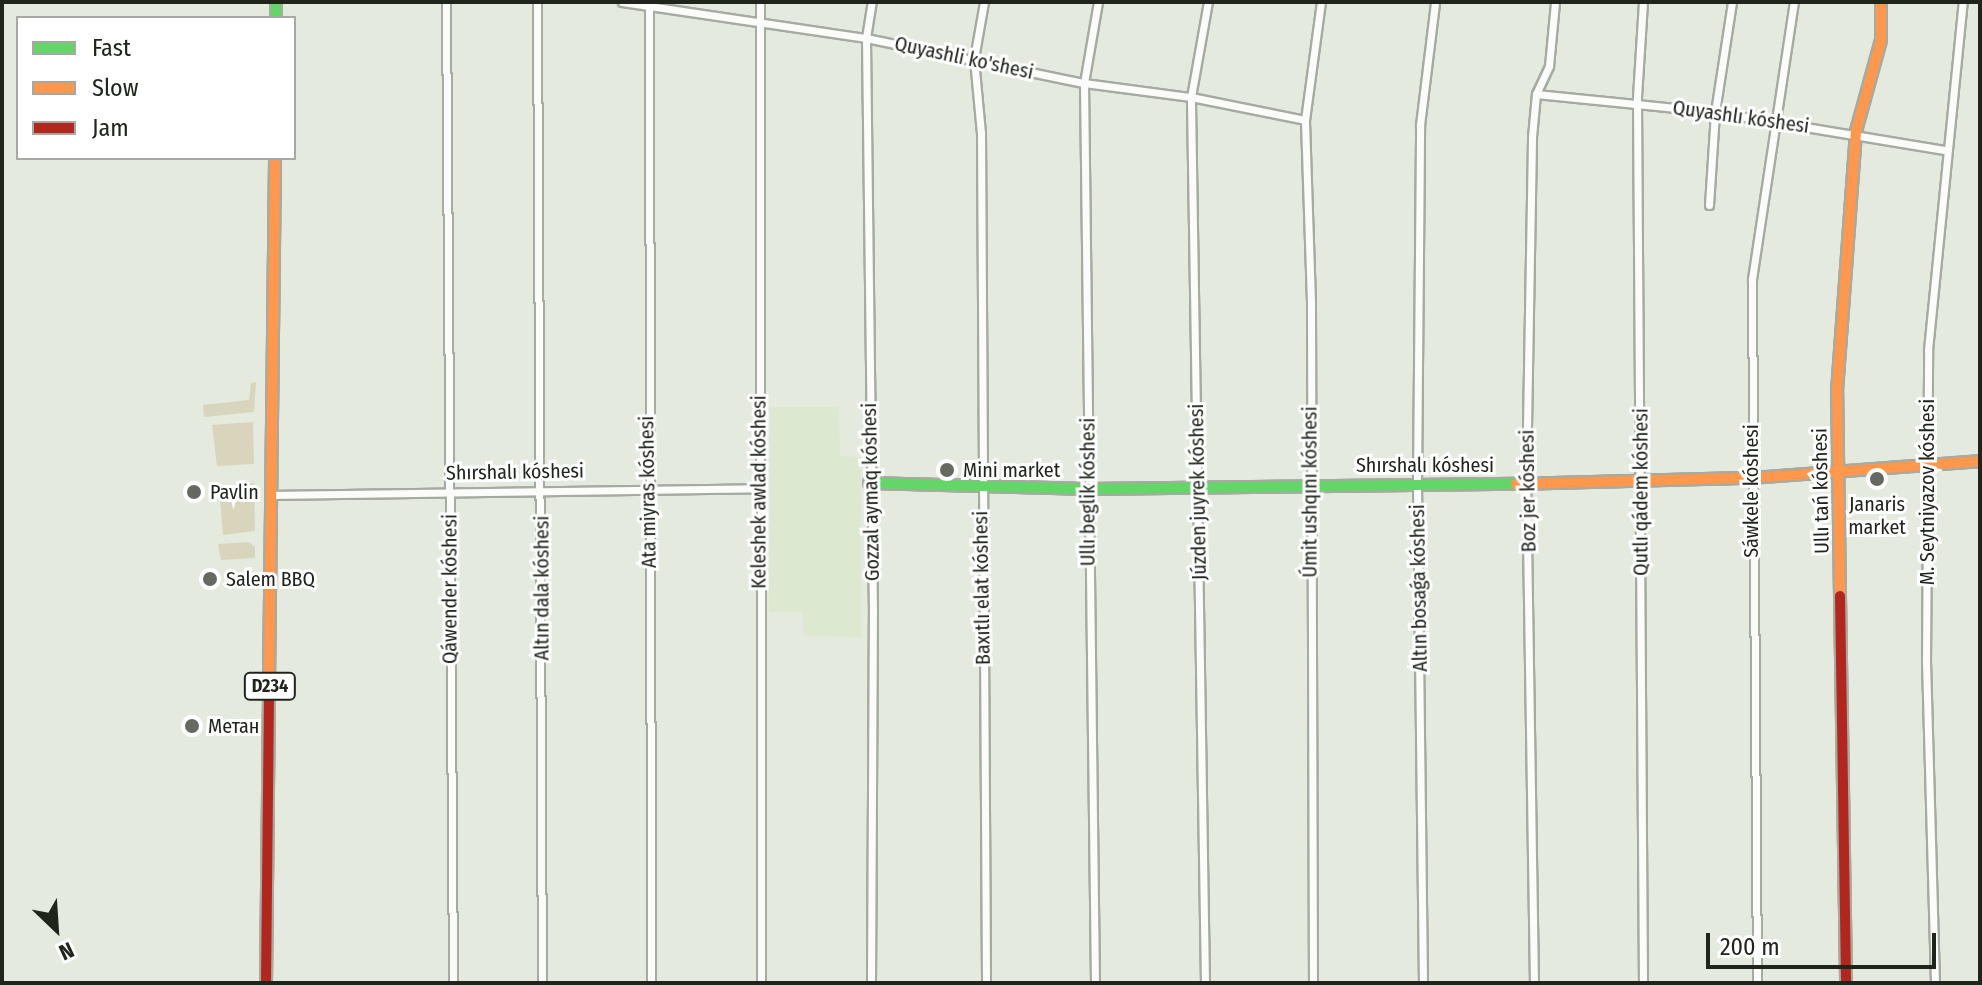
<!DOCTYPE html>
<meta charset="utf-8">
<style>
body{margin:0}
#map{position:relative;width:1982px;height:985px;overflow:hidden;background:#e4eade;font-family:"Fira Sans Condensed",sans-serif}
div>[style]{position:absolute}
.built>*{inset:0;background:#dde8d1}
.green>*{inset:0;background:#d9d5bc}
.roads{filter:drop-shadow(2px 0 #a6aba1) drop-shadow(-2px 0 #a6aba1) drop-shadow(0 2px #a6aba1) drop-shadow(0 -2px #a6aba1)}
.street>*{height:7px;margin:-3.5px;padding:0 3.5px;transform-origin:3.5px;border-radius:3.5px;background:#fbfcfa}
.fast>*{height:10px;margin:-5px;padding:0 5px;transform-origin:5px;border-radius:5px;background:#63d668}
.slow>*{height:10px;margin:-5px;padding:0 5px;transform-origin:5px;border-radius:5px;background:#ff974d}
.jam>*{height:10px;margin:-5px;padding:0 5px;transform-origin:5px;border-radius:5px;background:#b3261e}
.dots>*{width:22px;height:22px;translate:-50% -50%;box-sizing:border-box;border:4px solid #fff;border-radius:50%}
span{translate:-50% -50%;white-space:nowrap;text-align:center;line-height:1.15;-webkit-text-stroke:6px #fff;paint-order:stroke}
.shield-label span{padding:2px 6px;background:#fff;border:2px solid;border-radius:6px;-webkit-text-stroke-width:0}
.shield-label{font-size:18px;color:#20251c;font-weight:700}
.street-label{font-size:20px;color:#20251c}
.poi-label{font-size:20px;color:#20251c}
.left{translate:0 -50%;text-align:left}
.frame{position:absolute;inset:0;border:4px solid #20251c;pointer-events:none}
.legend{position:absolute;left:16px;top:16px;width:280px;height:144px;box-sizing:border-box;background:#fff;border:2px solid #a6a8a4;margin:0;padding:10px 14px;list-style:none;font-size:24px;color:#20251c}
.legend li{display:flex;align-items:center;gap:16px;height:40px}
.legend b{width:40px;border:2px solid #a6a8a4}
.north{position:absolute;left:16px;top:889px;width:80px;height:80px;-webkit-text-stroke:6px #fff;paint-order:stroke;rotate:155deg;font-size:22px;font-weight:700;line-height:32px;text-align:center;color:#20251c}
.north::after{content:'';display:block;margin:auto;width:28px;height:36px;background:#20251c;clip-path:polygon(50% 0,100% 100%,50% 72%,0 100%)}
.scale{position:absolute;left:1706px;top:933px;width:230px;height:36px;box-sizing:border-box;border:4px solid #20251c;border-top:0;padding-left:10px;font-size:24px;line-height:28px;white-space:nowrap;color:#20251c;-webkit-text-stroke:6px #fff;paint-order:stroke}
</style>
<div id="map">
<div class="built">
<i style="clip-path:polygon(770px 407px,839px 407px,840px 456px,861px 457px,861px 637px,804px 636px,802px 612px,769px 612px)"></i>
</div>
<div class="green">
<i style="clip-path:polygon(256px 382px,254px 412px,204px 417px,203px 405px,249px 400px,251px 383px)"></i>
<i style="clip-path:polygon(253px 422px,254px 464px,217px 466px,212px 425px)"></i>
<i style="clip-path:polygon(254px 483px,255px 531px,223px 535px,219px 487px)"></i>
<i style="clip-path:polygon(249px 542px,255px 547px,255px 558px,221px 560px,218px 544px)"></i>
</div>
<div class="roads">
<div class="street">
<i style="left:446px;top:2px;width:981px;rotate:89.59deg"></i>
<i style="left:537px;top:2px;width:981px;rotate:89.71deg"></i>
<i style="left:622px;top:2px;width:247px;rotate:8.4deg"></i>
<i style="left:866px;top:38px;width:223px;rotate:11.7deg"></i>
<i style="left:1084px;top:83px;width:108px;rotate:7.5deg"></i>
<i style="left:1191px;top:97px;width:116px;rotate:11.4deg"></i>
<i style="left:649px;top:2px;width:981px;rotate:89.88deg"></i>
<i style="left:760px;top:2px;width:981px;rotate:89.94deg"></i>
<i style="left:984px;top:2px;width:58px;rotate:100deg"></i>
<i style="left:974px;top:59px;width:74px;rotate:84.6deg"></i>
<i style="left:981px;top:133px;width:850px;rotate:89.66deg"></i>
<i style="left:1536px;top:94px;width:180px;rotate:5.7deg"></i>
<i style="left:1715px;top:112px;width:232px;rotate:9.4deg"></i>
<i style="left:1709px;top:205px;width:93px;rotate:-86.3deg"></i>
<i style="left:1715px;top:112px;width:111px;rotate:-81.2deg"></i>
<i style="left:272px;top:495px;width:487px;rotate:-0.8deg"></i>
<i style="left:871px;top:983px;width:370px;rotate:-89.7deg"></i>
<i style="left:873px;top:613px;width:575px;rotate:-90.7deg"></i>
<i style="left:866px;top:38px;width:36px;rotate:-81deg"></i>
<i style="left:1095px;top:983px;width:900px;rotate:-90.7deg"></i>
<i style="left:1084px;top:83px;width:82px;rotate:-80.2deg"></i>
<i style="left:1205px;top:983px;width:886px;rotate:-90.91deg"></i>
<i style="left:1191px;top:97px;width:97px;rotate:-79.9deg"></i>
<i style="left:1313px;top:983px;width:681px;rotate:-90.17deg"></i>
<i style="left:1311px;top:302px;width:182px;rotate:-91.9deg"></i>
<i style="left:1305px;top:120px;width:119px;rotate:-82.3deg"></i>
<i style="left:1423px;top:983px;width:500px;rotate:-90.69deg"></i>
<i style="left:1417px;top:483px;width:358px;rotate:-89.5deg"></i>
<i style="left:1420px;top:125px;width:124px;rotate:-83deg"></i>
<i style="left:1534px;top:983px;width:499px;rotate:-90.9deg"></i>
<i style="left:1526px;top:484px;width:347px;rotate:-89deg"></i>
<i style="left:1532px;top:137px;width:43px;rotate:-84.7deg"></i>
<i style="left:1536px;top:94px;width:31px;rotate:-65deg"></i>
<i style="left:1549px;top:66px;width:64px;rotate:-84.6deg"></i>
<i style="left:1643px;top:983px;width:886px;rotate:-90.39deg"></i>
<i style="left:1637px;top:97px;width:95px;rotate:-86.4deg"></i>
<i style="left:1757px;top:983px;width:704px;rotate:-90.41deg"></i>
<i style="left:1752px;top:279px;width:280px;rotate:-81.4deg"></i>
<i style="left:1935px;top:983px;width:322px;rotate:-91.6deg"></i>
<i style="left:1926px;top:661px;width:311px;rotate:-89.6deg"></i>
<i style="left:1928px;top:350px;width:350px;rotate:-84.3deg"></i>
</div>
<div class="fast">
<i style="left:276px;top:2px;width:16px;rotate:90deg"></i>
<i style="left:869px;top:483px;width:219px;rotate:1.6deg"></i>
<i style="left:1088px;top:489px;width:428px;rotate:-0.7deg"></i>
</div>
<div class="slow">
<i style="left:1516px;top:484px;width:235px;rotate:-1.5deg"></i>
<i style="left:1751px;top:478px;width:230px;rotate:-4.2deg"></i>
<i style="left:1840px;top:596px;width:205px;rotate:-90.8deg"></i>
<i style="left:1837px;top:391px;width:261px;rotate:-85.8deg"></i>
<i style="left:1856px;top:131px;width:94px;rotate:-74.6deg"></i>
<i style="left:1881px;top:40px;width:38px;rotate:-90deg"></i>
<i style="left:269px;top:682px;width:524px;rotate:-89.34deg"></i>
</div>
<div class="jam">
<i style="left:1840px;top:596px;width:387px;rotate:89.1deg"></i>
<i style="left:266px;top:983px;width:301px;rotate:-89.4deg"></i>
</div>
</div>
<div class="dots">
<i style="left:947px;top:470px;background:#656a60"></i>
<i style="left:1877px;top:479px;background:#656a60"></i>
<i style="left:194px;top:492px;background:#656a60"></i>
<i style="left:210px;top:579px;background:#656a60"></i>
<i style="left:192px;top:726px;background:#656a60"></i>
</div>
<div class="shield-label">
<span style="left:270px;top:686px">D234</span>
</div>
<div class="street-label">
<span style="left:964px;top:58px;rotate:12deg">Quyashli ko'shesi</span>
<span style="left:1741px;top:117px;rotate:8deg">Quyashlı kóshesi</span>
<span style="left:1425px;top:465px">Shırshalı kóshesi</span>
<span style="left:515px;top:472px;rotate:-1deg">Shırshalı kóshesi</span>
<span style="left:1528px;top:491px;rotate:-91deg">Boz jer kóshesi</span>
<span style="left:1751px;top:491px;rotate:-90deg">Sáwkele kóshesi</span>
<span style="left:1821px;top:491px;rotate:-91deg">Ullı tań kóshesi</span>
<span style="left:648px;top:492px;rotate:-91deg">Ata miyras kóshesi</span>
<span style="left:759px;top:492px;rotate:-90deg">Keleshek awlad kóshesi</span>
<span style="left:871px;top:492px;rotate:-91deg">Gozzal aymaq kóshesi</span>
<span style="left:1088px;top:492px;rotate:-90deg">Ullı beglik kóshesi</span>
<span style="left:1198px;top:492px;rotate:-91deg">Júzden juyrek kóshesi</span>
<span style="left:1310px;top:492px;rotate:-90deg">Úmit ushqını kóshesi</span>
<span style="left:1641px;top:492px;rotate:-90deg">Qutlı qádem kóshesi</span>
<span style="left:1927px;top:492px;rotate:-90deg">M. Seytniyazov kóshesi</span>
<span style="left:542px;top:588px;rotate:-90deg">Altın dala kóshesi</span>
<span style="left:982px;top:588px;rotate:-91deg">Baxıtlı elat kóshesi</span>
<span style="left:1419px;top:588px;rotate:-91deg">Altın bosaǵa kóshesi</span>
<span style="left:450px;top:589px;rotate:-90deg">Qáwender kóshesi</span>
</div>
<div class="poi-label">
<span class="left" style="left:963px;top:470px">Mini market</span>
<span class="left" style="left:210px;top:492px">Pavlin</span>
<span style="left:1877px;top:516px">Janaris<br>market</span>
<span class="left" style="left:226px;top:579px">Salem BBQ</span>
<span class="left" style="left:208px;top:726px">Метан</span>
</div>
<div class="frame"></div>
<ul class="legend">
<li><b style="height:10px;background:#63d668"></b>Fast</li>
<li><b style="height:10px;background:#ff974d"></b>Slow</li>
<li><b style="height:10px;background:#b3261e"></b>Jam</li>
</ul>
<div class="north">N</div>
<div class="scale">200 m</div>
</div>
